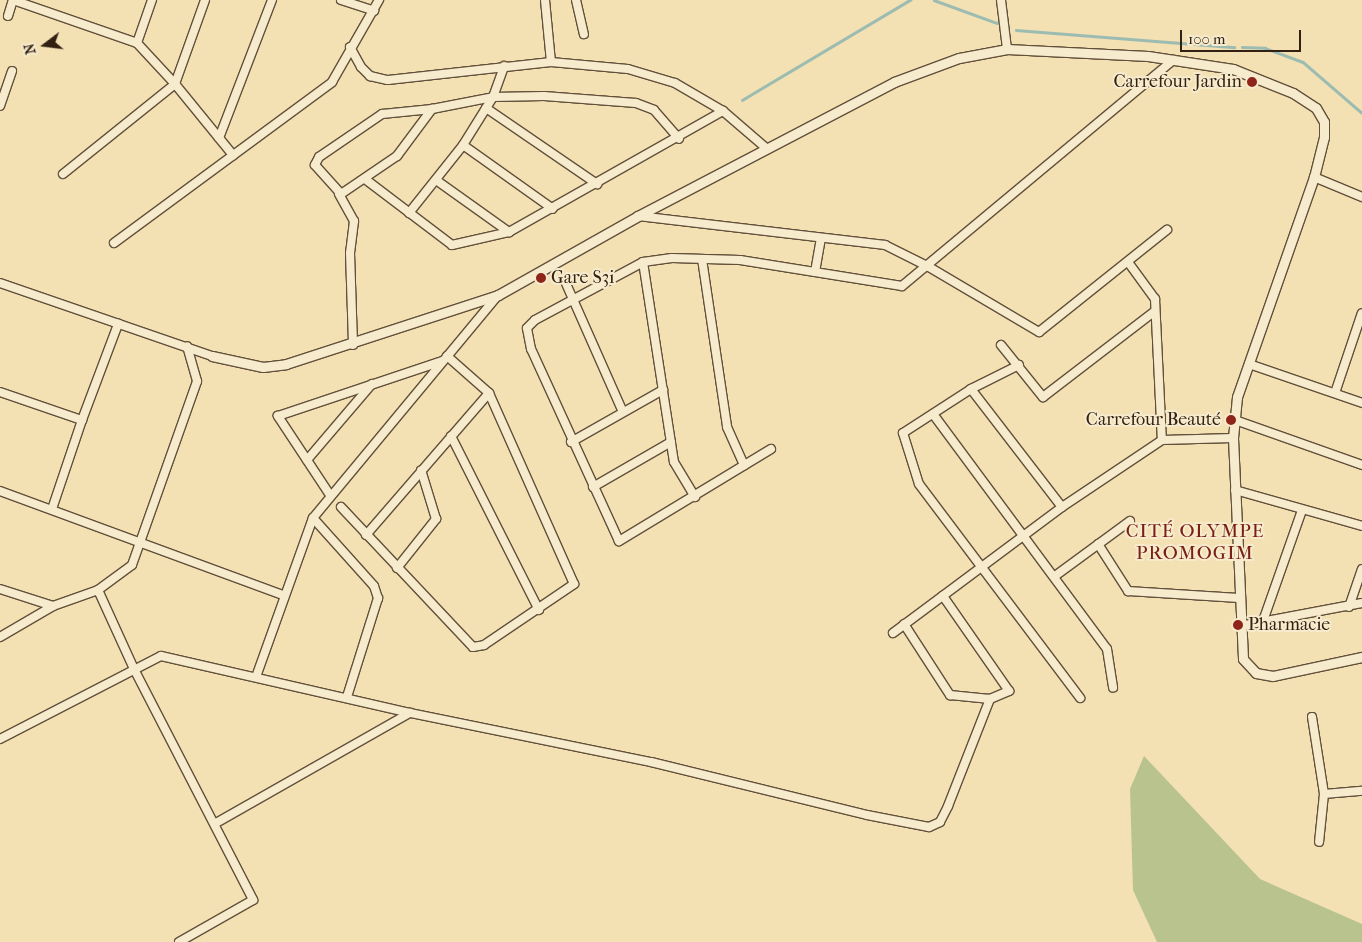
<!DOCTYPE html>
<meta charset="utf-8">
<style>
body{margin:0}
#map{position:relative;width:1362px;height:942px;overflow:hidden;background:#f3e0b3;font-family:"IM FELL French Canon",serif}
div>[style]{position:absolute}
.green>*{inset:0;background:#b9c38e}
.stream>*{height:2.5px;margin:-1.25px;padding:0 1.25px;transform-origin:1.25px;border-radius:1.25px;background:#9cbcb2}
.roads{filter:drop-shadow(1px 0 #62503a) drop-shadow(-1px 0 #62503a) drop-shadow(0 1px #62503a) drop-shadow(0 -1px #62503a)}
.minor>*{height:8px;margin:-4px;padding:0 4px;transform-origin:4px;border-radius:4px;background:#f7ebce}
.tertiary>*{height:9px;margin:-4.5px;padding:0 4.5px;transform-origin:4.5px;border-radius:4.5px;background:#f7ebce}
.dots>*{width:14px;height:14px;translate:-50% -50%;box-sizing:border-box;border:2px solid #f7ebce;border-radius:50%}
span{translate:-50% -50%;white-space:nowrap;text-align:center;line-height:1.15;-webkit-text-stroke:4px #f7ebce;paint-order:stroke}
.poi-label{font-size:18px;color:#322012}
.right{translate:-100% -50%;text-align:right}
.left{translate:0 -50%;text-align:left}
.neighbourhood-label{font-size:19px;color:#7a1f14;letter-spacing:1px}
.north{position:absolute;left:20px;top:20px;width:50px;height:50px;-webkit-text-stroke:4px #f7ebce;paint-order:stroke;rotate:255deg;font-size:14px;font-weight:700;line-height:20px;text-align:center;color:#322012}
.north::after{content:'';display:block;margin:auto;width:18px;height:22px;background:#322012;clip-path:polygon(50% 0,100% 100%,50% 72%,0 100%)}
.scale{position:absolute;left:1180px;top:30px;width:121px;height:22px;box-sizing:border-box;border:2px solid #322012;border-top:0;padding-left:6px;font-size:15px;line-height:18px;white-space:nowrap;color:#322012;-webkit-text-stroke:4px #f7ebce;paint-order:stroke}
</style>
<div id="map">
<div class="green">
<i style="clip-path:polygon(1144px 756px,1260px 879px,1362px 924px,1362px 942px,1157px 942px,1133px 890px,1130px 789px)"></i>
</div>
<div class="stream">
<i style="left:934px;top:0;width:67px;rotate:20.1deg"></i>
<i style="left:1016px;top:30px;width:219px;rotate:4.5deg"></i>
<i style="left:1242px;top:47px;width:23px;rotate:2deg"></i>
<i style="left:1265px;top:48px;width:40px;rotate:20.2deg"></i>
<i style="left:1303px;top:62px;width:77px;rotate:40.8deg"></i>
<i style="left:742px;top:100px;width:196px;rotate:-30.8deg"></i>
</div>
<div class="roads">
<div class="minor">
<i style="left:13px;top:0;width:131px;rotate:19.1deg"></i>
<i style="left:137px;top:43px;width:56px;rotate:47.2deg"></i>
<i style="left:175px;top:84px;width:92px;rotate:50.8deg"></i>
<i style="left:341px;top:0;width:35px;rotate:18deg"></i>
<i style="left:545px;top:0;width:62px;rotate:84.5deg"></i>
<i style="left:576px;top:0;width:35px;rotate:77deg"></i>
<i style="left:1001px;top:0;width:49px;rotate:83deg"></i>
<i style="left:8px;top:16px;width:17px;rotate:-73deg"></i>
<i style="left:137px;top:43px;width:46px;rotate:-70.8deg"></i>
<i style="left:350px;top:47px;width:23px;rotate:61deg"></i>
<i style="left:361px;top:67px;width:13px;rotate:45deg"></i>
<i style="left:370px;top:76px;width:18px;rotate:13deg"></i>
<i style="left:388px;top:80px;width:164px;rotate:-6.3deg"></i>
<i style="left:551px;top:62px;width:77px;rotate:5.2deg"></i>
<i style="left:628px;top:69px;width:49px;rotate:16.6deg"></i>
<i style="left:675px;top:83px;width:56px;rotate:30.3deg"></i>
<i style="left:723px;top:111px;width:57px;rotate:40.7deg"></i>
<i style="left:0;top:106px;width:37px;rotate:-71deg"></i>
<i style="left:486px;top:108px;width:135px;rotate:34.4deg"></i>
<i style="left:432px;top:109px;width:50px;rotate:174.3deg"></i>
<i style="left:382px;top:114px;width:76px;rotate:145.7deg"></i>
<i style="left:319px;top:157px;width:9px;rotate:117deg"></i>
<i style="left:315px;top:165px;width:39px;rotate:48deg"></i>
<i style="left:341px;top:194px;width:68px;rotate:-34.2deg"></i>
<i style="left:397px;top:156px;width:59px;rotate:-53.3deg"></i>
<i style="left:432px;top:109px;width:62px;rotate:-11.1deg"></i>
<i style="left:493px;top:97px;width:51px;rotate:-1.1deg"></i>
<i style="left:544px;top:96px;width:92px;rotate:4.4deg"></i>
<i style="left:636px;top:103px;width:19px;rotate:21deg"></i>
<i style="left:654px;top:110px;width:38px;rotate:49deg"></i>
<i style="left:219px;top:138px;width:148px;rotate:-69deg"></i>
<i style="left:463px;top:145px;width:110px;rotate:35.4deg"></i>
<i style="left:63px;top:174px;width:144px;rotate:-38.8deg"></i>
<i style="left:175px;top:84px;width:89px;rotate:-70.3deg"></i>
<i style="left:1314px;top:177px;width:52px;rotate:22.6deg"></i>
<i style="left:365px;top:179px;width:109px;rotate:37.2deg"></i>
<i style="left:452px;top:245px;width:58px;rotate:-12.8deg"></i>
<i style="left:509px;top:232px;width:246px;rotate:-29.5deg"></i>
<i style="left:436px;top:180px;width:90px;rotate:35.5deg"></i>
<i style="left:339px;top:194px;width:31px;rotate:61deg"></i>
<i style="left:354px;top:221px;width:32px;rotate:97deg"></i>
<i style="left:350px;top:253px;width:92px;rotate:88.1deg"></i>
<i style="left:409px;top:213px;width:87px;rotate:-51.5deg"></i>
<i style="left:463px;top:145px;width:57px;rotate:-58deg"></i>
<i style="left:493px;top:97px;width:33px;rotate:-70deg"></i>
<i style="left:638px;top:216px;width:249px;rotate:6.7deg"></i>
<i style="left:885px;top:245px;width:49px;rotate:26.6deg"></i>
<i style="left:929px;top:267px;width:128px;rotate:30.6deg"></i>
<i style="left:1039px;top:332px;width:164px;rotate:-38.6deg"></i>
<i style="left:114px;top:243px;width:271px;rotate:-36.4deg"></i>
<i style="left:332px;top:82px;width:95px;rotate:-60.2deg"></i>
<i style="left:702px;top:259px;width:170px;rotate:81.5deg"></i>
<i style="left:727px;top:427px;width:42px;rotate:65.9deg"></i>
<i style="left:643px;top:262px;width:202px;rotate:81.2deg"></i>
<i style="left:674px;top:462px;width:41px;rotate:59deg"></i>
<i style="left:1128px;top:262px;width:46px;rotate:53.9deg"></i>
<i style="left:1155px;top:299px;width:141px;rotate:87.2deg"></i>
<i style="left:815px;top:272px;width:34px;rotate:-80deg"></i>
<i style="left:564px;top:279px;width:145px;rotate:66.1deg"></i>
<i style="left:0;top:283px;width:224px;rotate:19deg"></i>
<i style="left:1001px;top:345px;width:67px;rotate:51.1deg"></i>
<i style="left:1043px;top:397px;width:141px;rotate:-37.5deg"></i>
<i style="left:1249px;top:364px;width:120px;rotate:19deg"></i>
<i style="left:1019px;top:365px;width:54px;rotate:153.4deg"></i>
<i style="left:971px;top:389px;width:81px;rotate:147.1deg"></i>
<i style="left:903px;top:433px;width:53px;rotate:72.6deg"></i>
<i style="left:919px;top:484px;width:268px;rotate:53deg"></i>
<i style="left:971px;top:389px;width:149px;rotate:52.4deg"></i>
<i style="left:0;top:392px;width:87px;rotate:18.9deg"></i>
<i style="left:82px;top:420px;width:94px;rotate:108.6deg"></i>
<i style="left:1335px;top:393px;width:84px;rotate:-71.4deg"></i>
<i style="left:933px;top:414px;width:292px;rotate:53.5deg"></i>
<i style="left:1107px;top:649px;width:39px;rotate:81deg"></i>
<i style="left:82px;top:420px;width:103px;rotate:-69.4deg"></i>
<i style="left:1235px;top:420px;width:135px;rotate:19.5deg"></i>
<i style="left:451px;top:436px;width:195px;rotate:63.2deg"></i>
<i style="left:571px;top:442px;width:106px;rotate:-29.5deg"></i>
<i style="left:771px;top:449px;width:178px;rotate:148.8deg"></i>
<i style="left:619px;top:541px;width:211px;rotate:-114.6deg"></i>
<i style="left:531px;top:349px;width:21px;rotate:-101deg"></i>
<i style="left:527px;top:328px;width:11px;rotate:-45deg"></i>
<i style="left:535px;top:320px;width:123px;rotate:-28.2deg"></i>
<i style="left:643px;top:262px;width:29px;rotate:-8deg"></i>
<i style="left:672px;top:258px;width:68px;rotate:1.7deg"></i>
<i style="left:740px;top:260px;width:164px;rotate:9.1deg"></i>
<i style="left:902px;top:286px;width:353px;rotate:-39.8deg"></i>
<i style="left:307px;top:460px;width:100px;rotate:-49.5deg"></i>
<i style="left:593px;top:487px;width:90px;rotate:-30deg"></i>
<i style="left:1235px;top:490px;width:132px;rotate:15.8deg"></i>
<i style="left:0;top:491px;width:302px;rotate:20.2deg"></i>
<i style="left:330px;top:495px;width:95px;rotate:-123.4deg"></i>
<i style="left:278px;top:416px;width:173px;rotate:-18.5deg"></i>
<i style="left:341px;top:507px;width:192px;rotate:46.7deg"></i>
<i style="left:473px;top:647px;width:11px;rotate:-10deg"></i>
<i style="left:484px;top:645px;width:109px;rotate:-34.1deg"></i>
<i style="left:574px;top:584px;width:209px;rotate:-114deg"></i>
<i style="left:489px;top:393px;width:56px;rotate:-138.6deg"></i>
<i style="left:313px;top:518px;width:91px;rotate:48.1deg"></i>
<i style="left:374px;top:586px;width:13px;rotate:72deg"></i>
<i style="left:378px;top:598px;width:104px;rotate:107.4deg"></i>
<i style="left:366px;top:535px;width:188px;rotate:-49.1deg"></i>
<i style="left:1098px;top:544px;width:56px;rotate:57.4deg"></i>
<i style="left:1128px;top:591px;width:111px;rotate:3.6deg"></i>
<i style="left:397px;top:568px;width:63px;rotate:-51.5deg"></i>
<i style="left:436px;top:519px;width:51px;rotate:-107deg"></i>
<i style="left:1055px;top:576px;width:93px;rotate:-36.3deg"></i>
<i style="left:0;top:589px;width:56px;rotate:17.8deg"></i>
<i style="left:53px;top:606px;width:48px;rotate:-19.6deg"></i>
<i style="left:98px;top:590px;width:42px;rotate:-36.3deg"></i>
<i style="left:132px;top:565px;width:195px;rotate:-70.5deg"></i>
<i style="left:197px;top:381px;width:36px;rotate:-106deg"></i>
<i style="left:98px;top:590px;width:87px;rotate:65.5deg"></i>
<i style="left:134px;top:669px;width:260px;rotate:62.7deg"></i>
<i style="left:253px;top:900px;width:85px;rotate:150.4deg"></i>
<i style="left:1349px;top:607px;width:40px;rotate:-71.1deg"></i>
<i style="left:1263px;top:621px;width:118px;rotate:-70.6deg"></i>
<i style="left:904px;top:624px;width:85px;rotate:57.1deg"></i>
<i style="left:950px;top:695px;width:40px;rotate:5.7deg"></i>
<i style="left:990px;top:699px;width:21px;rotate:-23deg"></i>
<i style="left:1009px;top:691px;width:116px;rotate:-124.8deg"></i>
<i style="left:1240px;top:626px;width:124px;rotate:-10.7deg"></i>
<i style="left:893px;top:633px;width:211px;rotate:-36.7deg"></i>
<i style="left:1062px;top:507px;width:120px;rotate:-33.8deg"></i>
<i style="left:1162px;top:440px;width:71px;rotate:-1.6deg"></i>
<i style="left:0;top:637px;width:61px;rotate:-30.3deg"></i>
<i style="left:256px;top:677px;width:169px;rotate:-70.3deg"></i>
<i style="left:313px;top:518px;width:290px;rotate:-50.3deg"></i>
<i style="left:1312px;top:717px;width:78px;rotate:81.1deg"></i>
<i style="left:1324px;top:794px;width:48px;rotate:95.9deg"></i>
<i style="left:0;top:739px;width:181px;rotate:-27.3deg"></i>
<i style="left:161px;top:656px;width:255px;rotate:12.9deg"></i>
<i style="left:410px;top:713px;width:246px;rotate:11.5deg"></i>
<i style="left:651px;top:762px;width:222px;rotate:13.8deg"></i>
<i style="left:867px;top:815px;width:63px;rotate:11deg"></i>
<i style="left:929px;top:827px;width:12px;rotate:-24deg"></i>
<i style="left:940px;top:822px;width:18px;rotate:-63deg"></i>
<i style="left:948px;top:806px;width:115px;rotate:-68.6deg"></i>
<i style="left:1324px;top:794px;width:38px;rotate:-5deg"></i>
<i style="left:216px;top:823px;width:223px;rotate:-29.6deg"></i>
</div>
<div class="tertiary">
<i style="left:212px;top:356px;width:52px;rotate:12.2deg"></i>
<i style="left:263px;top:367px;width:23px;rotate:-7deg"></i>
<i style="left:286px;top:364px;width:223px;rotate:-18deg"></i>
<i style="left:498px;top:295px;width:161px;rotate:-29.4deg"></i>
<i style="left:638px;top:216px;width:289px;rotate:-27.6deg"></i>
<i style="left:894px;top:82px;width:69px;rotate:-20.3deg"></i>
<i style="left:959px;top:58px;width:49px;rotate:-10.6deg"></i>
<i style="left:1007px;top:49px;width:141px;rotate:2.8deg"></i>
<i style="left:1148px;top:56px;width:86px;rotate:8.7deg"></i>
<i style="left:1233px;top:69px;width:65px;rotate:21.8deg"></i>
<i style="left:1293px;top:93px;width:27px;rotate:33deg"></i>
<i style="left:1316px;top:108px;width:16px;rotate:60deg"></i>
<i style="left:1324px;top:122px;width:15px;rotate:90deg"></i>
<i style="left:1324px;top:137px;width:41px;rotate:104deg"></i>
<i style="left:1314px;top:177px;width:233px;rotate:109.3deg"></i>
<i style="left:1237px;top:397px;width:41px;rotate:95.6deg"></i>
<i style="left:1233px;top:438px;width:221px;rotate:87.4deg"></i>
<i style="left:1243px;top:659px;width:19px;rotate:47deg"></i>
<i style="left:1256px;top:673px;width:17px;rotate:10deg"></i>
<i style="left:1273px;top:676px;width:91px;rotate:-12.1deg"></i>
</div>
</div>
<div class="dots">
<i style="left:1252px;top:82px;background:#8f2418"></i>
<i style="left:541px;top:278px;background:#8f2418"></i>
<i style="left:1231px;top:420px;background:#8f2418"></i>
<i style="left:1238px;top:625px;background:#8f2418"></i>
</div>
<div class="poi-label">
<span class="right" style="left:1242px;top:82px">Carrefour Jardin</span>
<span class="left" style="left:551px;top:278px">Gare S3i</span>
<span class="right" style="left:1221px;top:420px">Carrefour Beauté</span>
<span class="left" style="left:1248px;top:625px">Pharmacie</span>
</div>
<div class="neighbourhood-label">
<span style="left:1195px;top:543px">CITÉ OLYMPE<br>PROMOGIM</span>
</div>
<div class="north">N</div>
<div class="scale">100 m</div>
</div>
